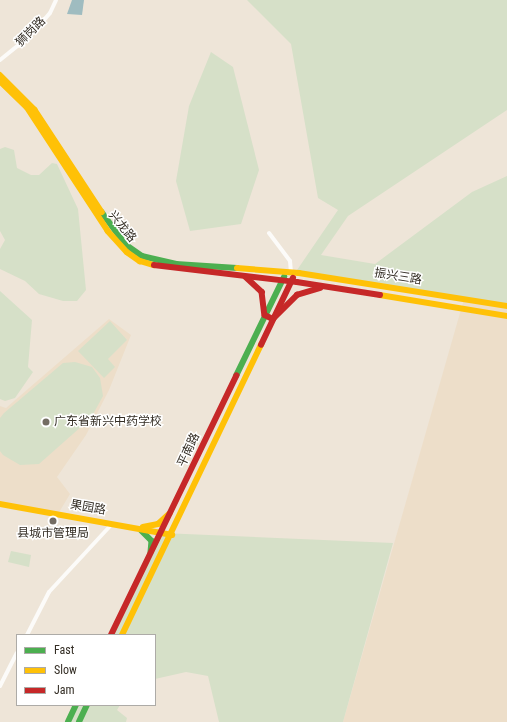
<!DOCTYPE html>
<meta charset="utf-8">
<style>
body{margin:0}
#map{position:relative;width:507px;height:722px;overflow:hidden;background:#eee5d8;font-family:"Roboto Condensed","Noto Sans SC",sans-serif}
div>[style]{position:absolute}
.built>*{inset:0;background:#eddec9}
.green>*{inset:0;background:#d6e0c8}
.water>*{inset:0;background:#9fbcc0}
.street>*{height:4px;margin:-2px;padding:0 2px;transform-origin:2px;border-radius:2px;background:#fcfbf9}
.fast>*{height:5.5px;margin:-2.75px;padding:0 2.75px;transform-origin:2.75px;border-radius:2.75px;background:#4caf50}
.slow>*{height:5.5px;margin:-2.75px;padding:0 2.75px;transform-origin:2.75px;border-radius:2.75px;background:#ffc107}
.jam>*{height:5.5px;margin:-2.75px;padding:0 2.75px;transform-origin:2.75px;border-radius:2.75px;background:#c62828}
.dots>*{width:11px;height:11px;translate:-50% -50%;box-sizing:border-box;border:2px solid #fff;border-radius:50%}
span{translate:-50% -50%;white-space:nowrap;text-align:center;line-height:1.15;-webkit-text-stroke:3px #fff;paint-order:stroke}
.street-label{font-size:12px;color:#332d24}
.poi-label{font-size:12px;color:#332d24}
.left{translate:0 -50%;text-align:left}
.legend{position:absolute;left:16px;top:634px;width:140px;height:72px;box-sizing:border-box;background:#fff;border:1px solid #adaba7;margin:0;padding:5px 7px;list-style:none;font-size:12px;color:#332d24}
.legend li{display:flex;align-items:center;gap:8px;height:20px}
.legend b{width:20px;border:1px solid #adaba7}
</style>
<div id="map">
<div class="built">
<i style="clip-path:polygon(464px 299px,507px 307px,507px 722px,343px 722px)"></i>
<i style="clip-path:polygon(109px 319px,131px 335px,109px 390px,86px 435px,57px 477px,70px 494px,58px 514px,0 504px,0 406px,6px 408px)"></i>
</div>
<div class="green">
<i style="clip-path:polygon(247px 0,507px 0,507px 110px,348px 216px,321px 255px,375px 264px,472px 192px,507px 176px,507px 308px,295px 273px,338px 210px,318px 198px,291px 44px)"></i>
<i style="clip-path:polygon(211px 52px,233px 67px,259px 170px,241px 224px,190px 231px,176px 181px,189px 106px)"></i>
<i style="clip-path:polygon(5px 147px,14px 150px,17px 168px,31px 175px,39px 175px,52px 163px,57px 164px,78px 209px,86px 290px,77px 301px,63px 301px,39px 294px,25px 281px,0 269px,0 249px,5px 240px,0 231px,0 149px)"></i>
<i style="clip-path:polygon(0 291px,32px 320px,28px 367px,33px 372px,15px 398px,5px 401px,0 399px)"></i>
<i style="clip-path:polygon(110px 321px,127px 340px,108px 359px,115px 367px,104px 378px,78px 351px)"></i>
<i style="clip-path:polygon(75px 362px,92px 367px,100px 378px,103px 396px,91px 418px,39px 464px,20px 465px,3px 455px,0 451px,0 418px,4px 413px,63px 363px)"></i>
<i style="clip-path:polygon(162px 533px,393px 543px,343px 722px,219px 722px,208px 676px,186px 672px,155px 679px,155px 635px,111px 635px)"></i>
<i style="clip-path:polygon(11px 551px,31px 555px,29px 567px,8px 562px)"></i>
<i style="clip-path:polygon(76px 705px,120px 705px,117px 710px,127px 718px,126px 722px,68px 722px)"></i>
</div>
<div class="water">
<i style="clip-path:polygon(72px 0,84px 0,82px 15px,67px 14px)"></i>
</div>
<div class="street">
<i style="left:0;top:60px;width:38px;rotate:-39deg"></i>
<i style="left:30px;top:36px;width:30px;rotate:-49deg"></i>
<i style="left:50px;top:13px;width:14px;rotate:-65deg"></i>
<i style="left:269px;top:233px;width:35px;rotate:53deg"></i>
<i style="left:290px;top:261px;width:12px;rotate:85deg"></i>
<i style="left:27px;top:635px;width:48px;rotate:-62.9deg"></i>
<i style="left:49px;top:592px;width:93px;rotate:-47.2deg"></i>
<i style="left:0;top:686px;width:37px;rotate:-63deg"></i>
</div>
<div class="fast">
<i style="left:102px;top:212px;width:39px;rotate:54deg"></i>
<i style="left:125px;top:244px;width:21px;rotate:35deg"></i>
<i style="left:142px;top:256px;width:35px;rotate:13deg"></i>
<i style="left:176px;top:264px;width:61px;rotate:3.8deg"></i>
<i style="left:236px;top:376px;width:110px;rotate:-64.1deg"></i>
<i style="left:142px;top:531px;width:14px;rotate:45deg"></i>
<i style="left:152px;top:541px;width:11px;rotate:95deg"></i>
<i style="left:68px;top:722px;width:19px;rotate:-65deg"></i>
<i style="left:79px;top:722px;width:19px;rotate:-65deg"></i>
</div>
<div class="slow">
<i style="left:0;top:75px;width:49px;rotate:45deg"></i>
<i style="left:35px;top:110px;width:122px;rotate:56.7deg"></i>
<i style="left:0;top:81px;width:37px;rotate:44deg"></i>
<i style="left:27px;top:107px;width:148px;rotate:56.8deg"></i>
<i style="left:108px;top:231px;width:28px;rotate:48deg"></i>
<i style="left:127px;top:252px;width:16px;rotate:35deg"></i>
<i style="left:140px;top:261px;width:15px;rotate:16deg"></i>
<i style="left:237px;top:268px;width:62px;rotate:4.6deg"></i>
<i style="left:299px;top:273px;width:211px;rotate:9deg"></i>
<i style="left:380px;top:295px;width:129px;rotate:9.4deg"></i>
<i style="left:0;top:504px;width:175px;rotate:10.2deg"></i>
<i style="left:143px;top:527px;width:15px;rotate:-11deg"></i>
<i style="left:158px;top:524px;width:15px;rotate:-42deg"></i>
<i style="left:122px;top:635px;width:322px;rotate:-64.4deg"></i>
</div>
<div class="jam">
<i style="left:154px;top:265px;width:144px;rotate:6.8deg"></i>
<i style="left:297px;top:282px;width:84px;rotate:8.9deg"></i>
<i style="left:246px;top:277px;width:22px;rotate:43deg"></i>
<i style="left:262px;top:292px;width:23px;rotate:83deg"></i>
<i style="left:265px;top:315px;width:9px;rotate:27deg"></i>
<i style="left:273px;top:319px;width:34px;rotate:-45deg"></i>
<i style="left:297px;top:295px;width:24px;rotate:-17deg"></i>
<i style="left:261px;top:345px;width:74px;rotate:-64.5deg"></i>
<i style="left:111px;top:635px;width:288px;rotate:-64.2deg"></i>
</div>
<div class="dots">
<i style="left:46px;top:422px;background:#746d63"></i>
<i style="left:53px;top:521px;background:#746d63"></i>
</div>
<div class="street-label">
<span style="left:31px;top:32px;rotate:-45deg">狮岗路</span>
<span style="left:122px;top:227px;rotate:51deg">兴龙路</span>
<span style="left:398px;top:277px;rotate:9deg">振兴三路</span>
<span style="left:189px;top:450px;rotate:-65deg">平南路</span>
<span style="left:88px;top:508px;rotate:10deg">果园路</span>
</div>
<div class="poi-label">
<span class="left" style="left:54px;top:422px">广东省新兴中药学校</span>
<span style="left:53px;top:534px">县城市管理局</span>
</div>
<ul class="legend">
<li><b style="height:5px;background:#4caf50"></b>Fast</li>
<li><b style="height:5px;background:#ffc107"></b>Slow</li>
<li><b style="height:5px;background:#c62828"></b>Jam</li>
</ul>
</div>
